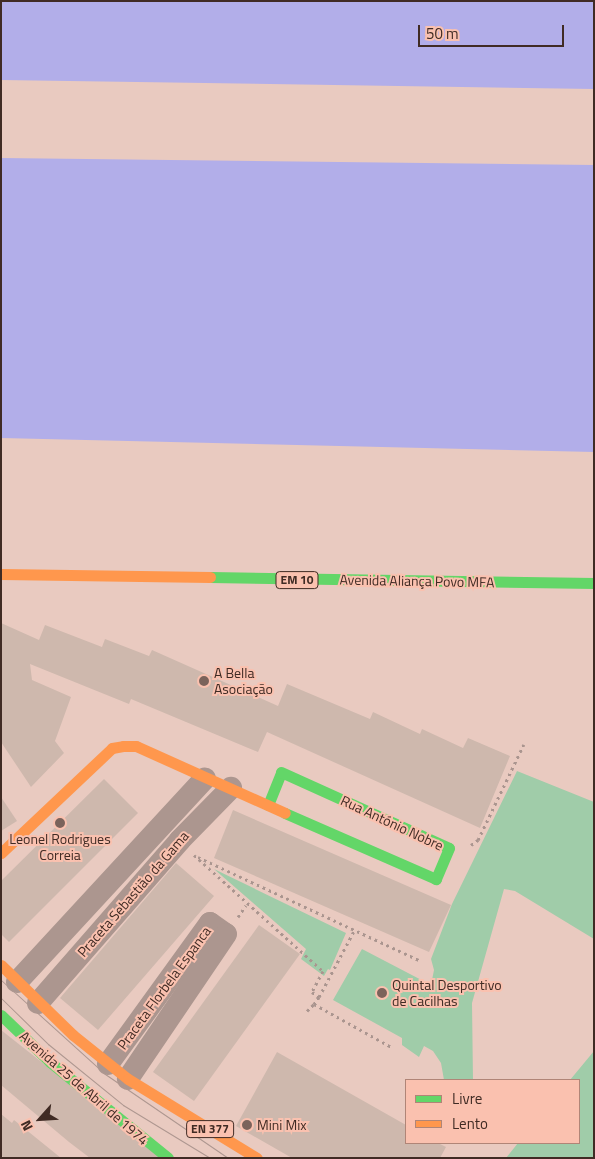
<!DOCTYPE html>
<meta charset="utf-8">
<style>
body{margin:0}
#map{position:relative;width:595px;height:1159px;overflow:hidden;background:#e9cac0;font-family:"Titillium Web",sans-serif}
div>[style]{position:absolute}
.green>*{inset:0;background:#a0cca9}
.water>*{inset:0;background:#b2aee9}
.building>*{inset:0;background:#ceb8ad}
.path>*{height:3px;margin-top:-1.5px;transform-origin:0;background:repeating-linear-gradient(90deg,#aa958f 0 2.5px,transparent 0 6.5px)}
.street>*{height:22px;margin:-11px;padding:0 11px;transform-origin:11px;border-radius:11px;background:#ac968f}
.fast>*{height:11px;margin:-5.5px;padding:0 5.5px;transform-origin:5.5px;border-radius:5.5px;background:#63d668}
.slow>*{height:11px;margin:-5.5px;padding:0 5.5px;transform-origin:5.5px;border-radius:5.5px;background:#ff974d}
.tram>*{height:1px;margin:-0.5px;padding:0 0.5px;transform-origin:0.5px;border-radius:0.5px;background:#ae9790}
.dots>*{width:14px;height:14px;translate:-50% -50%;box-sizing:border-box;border:2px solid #fac1af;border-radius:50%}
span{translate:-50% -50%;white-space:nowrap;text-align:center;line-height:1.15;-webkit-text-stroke:4px #fac1af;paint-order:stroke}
.shield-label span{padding:1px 4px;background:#fac1af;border:1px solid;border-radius:4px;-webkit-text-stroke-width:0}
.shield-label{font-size:12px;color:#402b24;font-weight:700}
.street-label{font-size:14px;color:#402b24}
.poi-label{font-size:14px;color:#402b24}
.left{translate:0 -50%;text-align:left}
.frame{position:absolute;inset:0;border:2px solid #402b24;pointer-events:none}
.legend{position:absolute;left:405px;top:1079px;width:175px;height:65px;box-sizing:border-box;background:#fac1af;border:1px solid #b08577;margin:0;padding:6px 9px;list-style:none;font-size:15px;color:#402b24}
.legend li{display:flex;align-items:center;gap:10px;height:25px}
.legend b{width:25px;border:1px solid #b08577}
.north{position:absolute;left:15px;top:1094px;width:50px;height:50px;-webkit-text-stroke:4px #fac1af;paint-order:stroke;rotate:244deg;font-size:14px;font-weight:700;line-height:20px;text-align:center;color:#402b24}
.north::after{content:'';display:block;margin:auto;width:18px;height:22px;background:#402b24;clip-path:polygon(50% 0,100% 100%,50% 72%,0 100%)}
.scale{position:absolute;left:418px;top:25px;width:146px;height:22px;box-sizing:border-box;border:2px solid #402b24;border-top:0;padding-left:6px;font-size:15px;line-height:18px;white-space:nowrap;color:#402b24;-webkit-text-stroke:4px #fac1af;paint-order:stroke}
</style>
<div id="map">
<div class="green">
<i style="clip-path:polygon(517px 771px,594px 802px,594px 939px,515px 891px,504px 889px,472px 1003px,473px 1080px,444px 1080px,441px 1063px,433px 1051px,424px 1046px,419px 1057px,402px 1045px,402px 1038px,333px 1000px,362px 949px,431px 985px,434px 970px,431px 959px,452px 904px)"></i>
<i style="clip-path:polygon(214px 869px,346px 933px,330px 970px,328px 969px,324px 976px,301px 959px,306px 949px)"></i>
<i style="clip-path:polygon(594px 1051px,594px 1158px,506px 1158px,518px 1143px,579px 1143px,579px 1080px,570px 1080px)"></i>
</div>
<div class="water">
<i style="clip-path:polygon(1px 1px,594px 1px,594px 89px,1px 80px)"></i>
<i style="clip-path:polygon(1px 158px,594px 165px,594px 452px,1px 438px)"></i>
</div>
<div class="building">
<i style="clip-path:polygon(1px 623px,39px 640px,45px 625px,102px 647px,105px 639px,149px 656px,152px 650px,278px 706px,287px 684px,370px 719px,373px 712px,420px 734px,422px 729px,463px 748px,468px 738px,510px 756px,480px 828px,267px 732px,258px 752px,131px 699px,129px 704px,30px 664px,32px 680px,71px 697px,55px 741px,64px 753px,31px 787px,1px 742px)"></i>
<i style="clip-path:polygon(104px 779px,138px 813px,9px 942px,1px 934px,1px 881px)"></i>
<i style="clip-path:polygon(1px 797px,17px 821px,1px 831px)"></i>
<i style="clip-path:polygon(233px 810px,451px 905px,429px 952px,214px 858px)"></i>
<i style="clip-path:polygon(176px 863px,214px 896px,98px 1030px,60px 998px)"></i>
<i style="clip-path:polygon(259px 925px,300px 954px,194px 1101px,153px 1072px)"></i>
<i style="clip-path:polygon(1px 1030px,163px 1158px,90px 1158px,69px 1142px,1px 1085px)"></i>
<i style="clip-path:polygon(277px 1052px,406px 1125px,406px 1143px,438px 1143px,446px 1147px,440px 1158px,292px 1158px,236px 1126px)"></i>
<i style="clip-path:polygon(1px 1114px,12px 1123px,14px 1120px,61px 1158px,4px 1158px,1px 1155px)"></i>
</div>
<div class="path">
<i style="left:471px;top:845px;width:9px;rotate:-36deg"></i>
<i style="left:478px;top:840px;width:106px;rotate:-64.4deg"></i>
<i style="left:194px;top:855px;width:173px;rotate:42deg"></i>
<i style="left:323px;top:971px;width:24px;rotate:118deg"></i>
<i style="left:312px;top:992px;width:9px;rotate:36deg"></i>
<i style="left:319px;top:997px;width:9px;rotate:126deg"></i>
<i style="left:314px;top:1004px;width:90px;rotate:29.1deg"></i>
<i style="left:198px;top:857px;width:244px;rotate:25deg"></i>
<i style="left:238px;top:917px;width:14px;rotate:-56deg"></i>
<i style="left:319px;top:997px;width:77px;rotate:-62.1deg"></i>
<i style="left:307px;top:1011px;width:10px;rotate:-45deg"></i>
</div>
<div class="street">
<i style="left:17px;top:982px;width:277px;rotate:-47.3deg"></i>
<i style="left:38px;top:1003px;width:216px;rotate:-48.9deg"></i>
<i style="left:180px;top:840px;width:73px;rotate:-45.6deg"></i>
<i style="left:108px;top:1064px;width:174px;rotate:-54.1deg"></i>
<i style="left:210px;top:923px;width:19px;rotate:35deg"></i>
<i style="left:226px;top:934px;width:175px;rotate:124.1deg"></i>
</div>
<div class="fast">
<i style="left:210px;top:577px;width:384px;rotate:0.9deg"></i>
<i style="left:268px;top:805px;width:35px;rotate:-68deg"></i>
<i style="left:281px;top:772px;width:184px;rotate:24.3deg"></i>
<i style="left:449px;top:848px;width:34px;rotate:113deg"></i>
<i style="left:436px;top:879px;width:165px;rotate:-156.4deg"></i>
<i style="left:1px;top:1015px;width:68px;rotate:43.8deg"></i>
<i style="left:50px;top:1062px;width:152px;rotate:39.1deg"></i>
</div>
<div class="slow">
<i style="left:1px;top:574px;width:209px;rotate:0.8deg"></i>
<i style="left:1px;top:853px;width:153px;rotate:-43.4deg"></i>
<i style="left:112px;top:748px;width:11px;rotate:-10deg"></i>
<i style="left:123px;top:746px;width:13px"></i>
<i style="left:136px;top:746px;width:163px;rotate:24.2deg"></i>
<i style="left:1px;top:965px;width:100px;rotate:44.2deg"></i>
<i style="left:73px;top:1035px;width:70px;rotate:38.7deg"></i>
<i style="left:128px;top:1079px;width:151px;rotate:31.5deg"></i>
</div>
<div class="tram">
<i style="left:1px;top:980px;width:140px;rotate:42.1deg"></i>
<i style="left:105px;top:1074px;width:149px;rotate:34.3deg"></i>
<i style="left:1px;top:998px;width:66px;rotate:44.4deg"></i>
<i style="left:48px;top:1044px;width:97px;rotate:39.1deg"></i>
<i style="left:123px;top:1105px;width:102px;rotate:31.3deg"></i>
</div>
<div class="dots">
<i style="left:204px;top:681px;background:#7b635b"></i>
<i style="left:60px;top:823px;background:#7b635b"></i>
<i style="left:382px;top:993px;background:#7b635b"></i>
<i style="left:247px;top:1125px;background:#7b635b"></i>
</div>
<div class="shield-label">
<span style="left:297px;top:580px">EM 10</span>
<span style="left:210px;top:1129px">EN 377</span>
</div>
<div class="street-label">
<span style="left:417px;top:581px;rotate:1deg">Avenida Aliança Povo MFA</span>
<span style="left:392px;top:823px;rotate:25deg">Rua António Nobre</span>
<span style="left:133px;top:894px;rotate:-49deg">Praceta Sebastião da Gama</span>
<span style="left:164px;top:988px;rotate:-54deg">Praceta Florbela Espanca</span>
<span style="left:84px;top:1088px;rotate:41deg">Avenida 25 de Abril de 1974</span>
</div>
<div class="poi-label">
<span class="left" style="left:214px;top:681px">A Bella<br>Asociação</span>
<span style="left:60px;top:847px">Leonel Rodrigues<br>Correia</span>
<span class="left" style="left:392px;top:993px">Quintal Desportivo<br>de Cacilhas</span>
<span class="left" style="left:257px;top:1125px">Mini Mix</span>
</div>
<div class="frame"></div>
<ul class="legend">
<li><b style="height:6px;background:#63d668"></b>Livre</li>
<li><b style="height:6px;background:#ff974d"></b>Lento</li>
</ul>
<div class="north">N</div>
<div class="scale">50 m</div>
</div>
